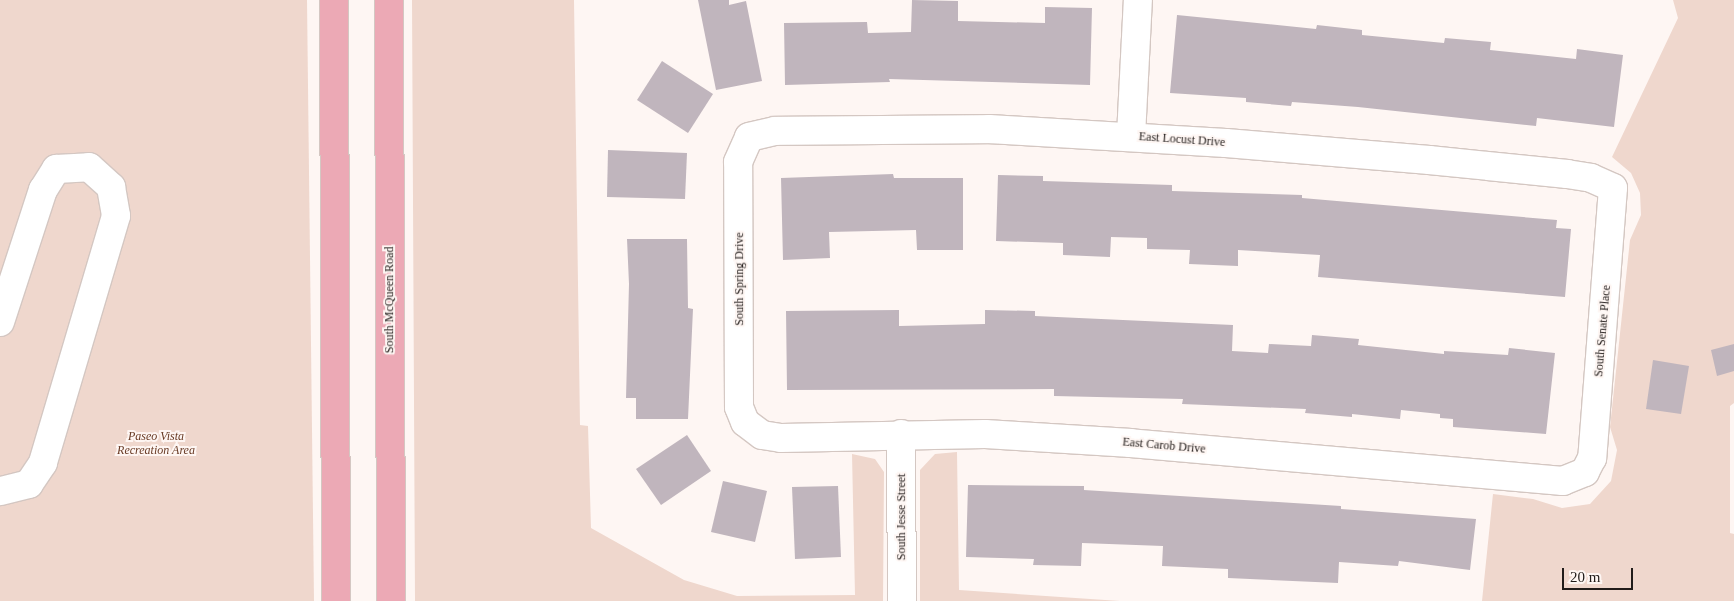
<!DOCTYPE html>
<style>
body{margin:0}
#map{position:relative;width:1734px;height:601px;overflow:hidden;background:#fef6f3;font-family:Georgia,serif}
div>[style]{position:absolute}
.green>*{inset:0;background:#efd7cd}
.building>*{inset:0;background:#c0b5bd}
.roads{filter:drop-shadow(1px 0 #d4c7c2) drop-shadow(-1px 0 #d4c7c2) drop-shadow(0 1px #d4c7c2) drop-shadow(0 -1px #d4c7c2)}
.minor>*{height:28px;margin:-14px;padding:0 14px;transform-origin:14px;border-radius:14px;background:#fff}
.major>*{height:28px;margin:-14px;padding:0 14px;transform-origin:14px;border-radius:14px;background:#eca9b5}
span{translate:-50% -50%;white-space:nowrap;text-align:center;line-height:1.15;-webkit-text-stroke:4px #fef6f3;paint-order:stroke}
.street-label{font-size:12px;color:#211c1a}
.park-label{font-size:12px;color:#683a24;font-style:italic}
.scale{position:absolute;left:1562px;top:568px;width:71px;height:22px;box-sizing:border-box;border:2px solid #211c1a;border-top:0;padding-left:6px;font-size:15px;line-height:18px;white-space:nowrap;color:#211c1a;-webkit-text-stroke:4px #fef6f3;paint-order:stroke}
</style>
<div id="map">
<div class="green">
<i style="clip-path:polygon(0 0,307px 0,314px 601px,0 601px)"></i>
<i style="clip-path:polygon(412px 0,574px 0,580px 425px,588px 426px,591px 528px,684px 580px,737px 596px,855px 595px,852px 454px,875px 459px,884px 472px,883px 601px,415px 601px)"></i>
<i style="clip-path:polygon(1673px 0,1734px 0,1734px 403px,1730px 406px,1730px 533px,1734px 534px,1734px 601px,1482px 601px,1493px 494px,1533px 499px,1562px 508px,1590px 504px,1611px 481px,1617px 450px,1610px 427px,1630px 240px,1641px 215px,1640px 193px,1631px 173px,1612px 157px,1678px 18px)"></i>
<i style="clip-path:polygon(957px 452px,959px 590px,1120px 601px,920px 601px,920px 470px,935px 454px)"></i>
</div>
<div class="building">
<i style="clip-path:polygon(698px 0,729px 0,729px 5px,746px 1px,762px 81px,716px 90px)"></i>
<i style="clip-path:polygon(912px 0,958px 1px,958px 21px,1045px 23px,1045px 7px,1092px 8px,1090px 85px,889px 79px,890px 82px,785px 85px,784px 23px,867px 22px,868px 33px,911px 32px)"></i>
<i style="clip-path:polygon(1177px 15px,1316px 29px,1317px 25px,1362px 30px,1362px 35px,1444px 43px,1445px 38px,1491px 42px,1490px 50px,1576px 59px,1577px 49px,1623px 55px,1614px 127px,1537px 118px,1536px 126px,1358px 107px,1292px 102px,1291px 106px,1246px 102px,1246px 98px,1170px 93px)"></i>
<i style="clip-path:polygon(662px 61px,713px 94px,688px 133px,637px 100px)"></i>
<i style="clip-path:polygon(608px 150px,687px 153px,685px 199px,607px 197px)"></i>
<i style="clip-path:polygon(893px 174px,894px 178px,963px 178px,963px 250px,917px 250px,916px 230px,829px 232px,830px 258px,783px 260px,781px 178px)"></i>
<i style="clip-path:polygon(998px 175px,1043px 176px,1043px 181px,1172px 185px,1172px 191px,1302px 195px,1302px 198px,1557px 220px,1556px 228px,1571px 229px,1565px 297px,1318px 277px,1320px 255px,1238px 250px,1238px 266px,1189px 264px,1190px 250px,1147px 249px,1147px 238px,1111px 237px,1110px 257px,1063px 255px,1063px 243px,996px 241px)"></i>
<i style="clip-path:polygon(627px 239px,687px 239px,688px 308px,693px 309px,688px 419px,636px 419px,636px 398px,626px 398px,629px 284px)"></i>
<i style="clip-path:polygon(899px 310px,899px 326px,985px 324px,985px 310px,1035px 311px,1035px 316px,1233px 325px,1232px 351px,1268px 353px,1269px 344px,1311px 346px,1312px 335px,1359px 339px,1358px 345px,1444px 354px,1444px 351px,1508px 355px,1509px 348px,1555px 353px,1546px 434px,1453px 427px,1453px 419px,1440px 418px,1440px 414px,1401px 410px,1400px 419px,1352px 414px,1352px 417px,1305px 413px,1306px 409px,1182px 404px,1183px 399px,1054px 396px,1054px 389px,787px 390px,786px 311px)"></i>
<i style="clip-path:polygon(1734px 344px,1734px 371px,1717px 376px,1711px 350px)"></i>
<i style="clip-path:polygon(1653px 360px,1689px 366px,1681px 414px,1646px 409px)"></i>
<i style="clip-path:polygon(687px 435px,711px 471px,661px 505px,636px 469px)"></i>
<i style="clip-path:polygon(723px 481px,767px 491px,755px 542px,711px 532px)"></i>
<i style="clip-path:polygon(968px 485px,1084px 486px,1084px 490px,1341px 506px,1341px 509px,1476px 519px,1470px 570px,1399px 561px,1398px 566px,1339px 562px,1338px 583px,1228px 578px,1228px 569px,1162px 566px,1163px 546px,1082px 543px,1081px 566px,1033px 565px,1034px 559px,966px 557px)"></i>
<i style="clip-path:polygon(838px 486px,841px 557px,795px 559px,792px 487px)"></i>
</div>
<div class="roads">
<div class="minor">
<i style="left:989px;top:129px;width:237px;rotate:3.4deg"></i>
<i style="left:1226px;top:143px;width:204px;rotate:4.8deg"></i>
<i style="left:1429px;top:160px;width:139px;rotate:5.8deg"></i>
<i style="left:1567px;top:174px;width:24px;rotate:9deg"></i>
<i style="left:1591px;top:178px;width:24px;rotate:24deg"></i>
<i style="left:1613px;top:188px;width:271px;rotate:94.4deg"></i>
<i style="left:1592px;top:458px;width:16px;rotate:117deg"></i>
<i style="left:1585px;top:472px;width:24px;rotate:158deg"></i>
<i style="left:1563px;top:481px;width:434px;rotate:-175deg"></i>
<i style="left:1131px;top:443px;width:146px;rotate:-176.5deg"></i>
<i style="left:985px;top:434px;width:204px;rotate:178.9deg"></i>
<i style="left:781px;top:438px;width:19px;rotate:-171deg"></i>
<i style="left:762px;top:435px;width:21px;rotate:-143deg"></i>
<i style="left:745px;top:422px;width:16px;rotate:-112deg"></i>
<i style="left:739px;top:407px;width:245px;rotate:-90.2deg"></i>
<i style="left:738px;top:162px;width:27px;rotate:-66deg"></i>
<i style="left:749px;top:137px;width:27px;rotate:-13deg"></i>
<i style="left:775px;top:131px;width:214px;rotate:-0.5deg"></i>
<i style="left:1131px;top:136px;width:136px;rotate:-87.1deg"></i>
<i style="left:0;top:322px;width:139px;rotate:-72deg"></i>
<i style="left:43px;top:190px;width:25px;rotate:-58deg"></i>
<i style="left:56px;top:169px;width:33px;rotate:-3deg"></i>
<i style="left:89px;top:167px;width:30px;rotate:42deg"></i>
<i style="left:111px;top:187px;width:29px;rotate:80deg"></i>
<i style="left:116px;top:216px;width:258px;rotate:106.5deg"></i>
<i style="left:43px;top:463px;width:25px;rotate:124deg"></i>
<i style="left:29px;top:484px;width:30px;rotate:166deg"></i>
<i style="left:901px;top:434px;width:167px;rotate:89.7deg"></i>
</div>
<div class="major">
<i style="left:334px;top:0;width:601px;rotate:89.81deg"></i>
<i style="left:389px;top:0;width:601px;rotate:89.81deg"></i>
</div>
</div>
<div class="street-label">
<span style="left:1182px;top:140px;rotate:4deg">East Locust Drive</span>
<span style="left:740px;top:279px;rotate:-90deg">South Spring Drive</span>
<span style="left:390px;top:300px;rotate:-90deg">South McQueen Road</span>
<span style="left:1603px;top:331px;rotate:-85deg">South Senate Place</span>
<span style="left:1164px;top:446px;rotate:5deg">East Carob Drive</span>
<span style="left:902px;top:517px;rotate:-90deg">South Jesse Street</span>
</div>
<div class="park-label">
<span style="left:156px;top:444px">Paseo Vista<br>Recreation Area</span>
</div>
<div class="scale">20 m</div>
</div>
